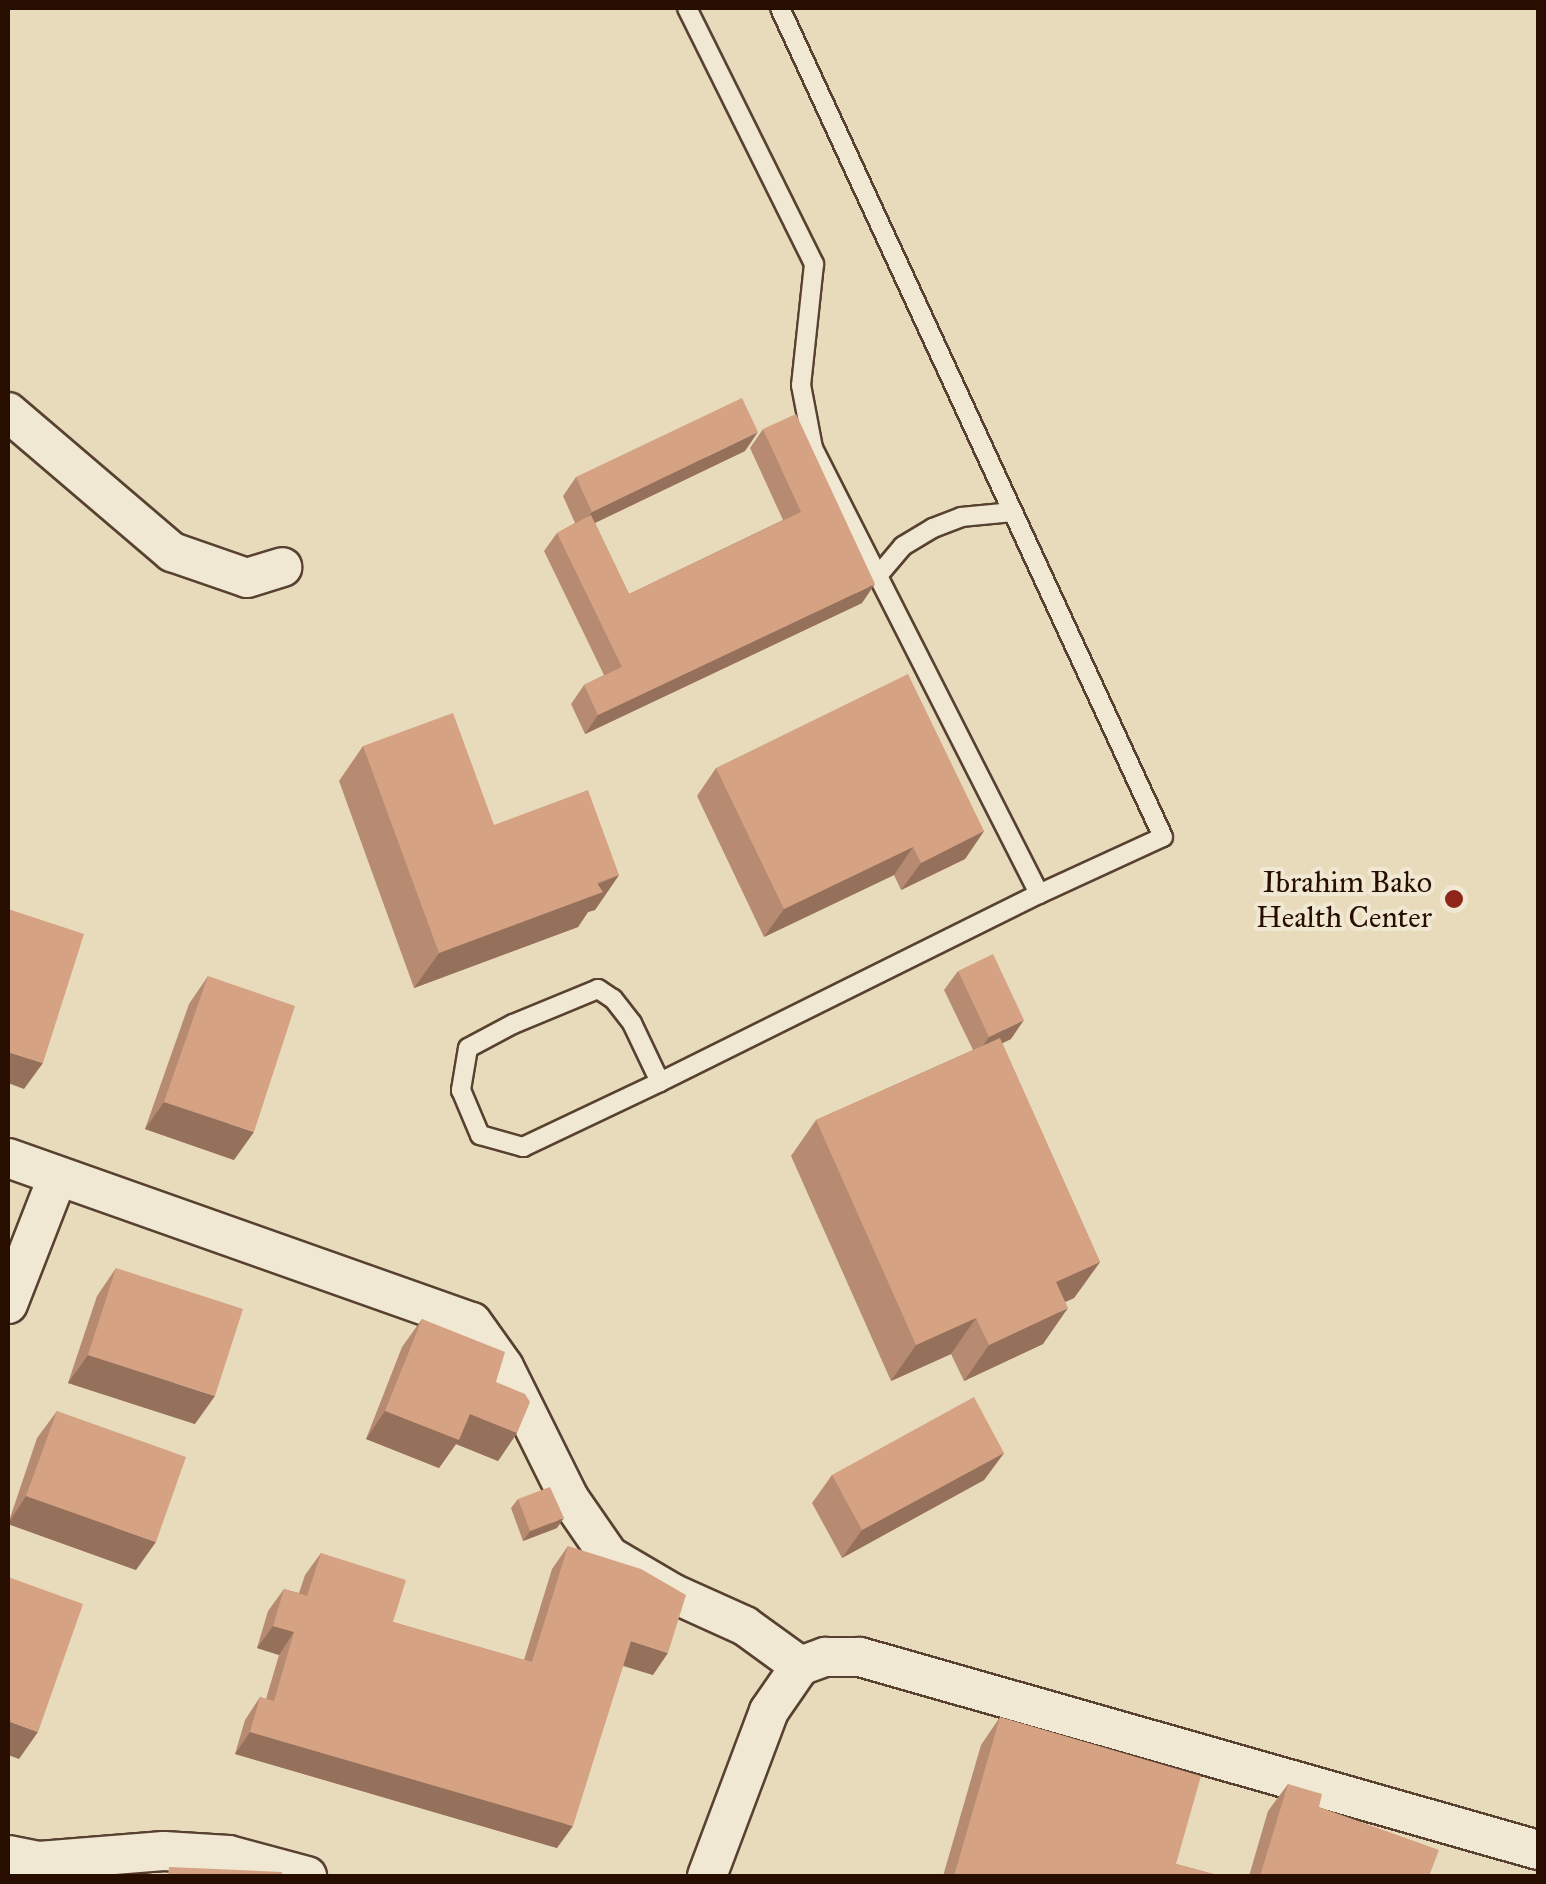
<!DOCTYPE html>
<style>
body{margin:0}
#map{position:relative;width:1546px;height:1884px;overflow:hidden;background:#e8dbbc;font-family:"IM FELL Great Primer",serif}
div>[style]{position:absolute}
.roads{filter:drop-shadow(2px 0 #584130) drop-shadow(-2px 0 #584130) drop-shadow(0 2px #584130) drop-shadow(0 -2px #584130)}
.lane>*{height:18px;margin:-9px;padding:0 9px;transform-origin:9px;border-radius:9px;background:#f0e8d3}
.street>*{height:38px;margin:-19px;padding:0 19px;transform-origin:19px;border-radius:19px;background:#f0e8d3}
.wall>*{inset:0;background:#b78b71}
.shaded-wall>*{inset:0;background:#95715c}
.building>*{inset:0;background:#d5a283}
.dots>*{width:28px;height:28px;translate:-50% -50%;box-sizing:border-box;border:5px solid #f0e8d3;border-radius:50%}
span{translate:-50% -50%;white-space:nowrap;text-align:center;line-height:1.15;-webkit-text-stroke:8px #f0e8d3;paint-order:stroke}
.poi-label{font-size:30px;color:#280e01}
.right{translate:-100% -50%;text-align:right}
.frame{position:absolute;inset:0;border:10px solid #280e01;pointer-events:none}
</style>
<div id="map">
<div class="roads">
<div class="lane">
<i style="left:687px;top:8px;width:286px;rotate:63.6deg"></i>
<i style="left:814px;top:264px;width:122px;rotate:96.1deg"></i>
<i style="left:801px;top:385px;width:64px;rotate:79.2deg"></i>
<i style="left:813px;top:448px;width:500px;rotate:63.1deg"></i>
<i style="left:876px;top:578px;width:42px;rotate:-49.8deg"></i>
<i style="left:903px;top:546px;width:35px;rotate:-31deg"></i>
<i style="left:933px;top:528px;width:30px;rotate:-21deg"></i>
<i style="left:961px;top:517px;width:52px;rotate:-5.5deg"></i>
<i style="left:660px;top:1082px;width:65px;rotate:-115.4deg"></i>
<i style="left:632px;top:1023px;width:31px;rotate:-128deg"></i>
<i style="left:613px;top:999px;width:18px;rotate:-146deg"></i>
<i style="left:598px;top:989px;width:92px;rotate:157.6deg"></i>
<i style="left:513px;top:1024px;width:51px;rotate:151.9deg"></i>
<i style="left:468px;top:1048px;width:43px;rotate:99.5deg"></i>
<i style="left:461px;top:1090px;width:49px;rotate:67.1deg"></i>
<i style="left:480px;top:1135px;width:45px;rotate:15.6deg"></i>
<i style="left:523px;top:1147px;width:152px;rotate:-25.4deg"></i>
<i style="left:660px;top:1082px;width:423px;rotate:-26.4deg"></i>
<i style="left:1039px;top:894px;width:136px;rotate:-24.7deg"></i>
<i style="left:1163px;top:837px;width:913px;rotate:-114.8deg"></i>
</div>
<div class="street">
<i style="left:8px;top:412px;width:216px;rotate:40.5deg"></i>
<i style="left:172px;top:552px;width:79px;rotate:19.1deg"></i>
<i style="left:247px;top:578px;width:37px;rotate:-17deg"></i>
<i style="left:8px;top:1158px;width:492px;rotate:19.5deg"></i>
<i style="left:472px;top:1322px;width:55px;rotate:54.6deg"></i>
<i style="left:504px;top:1367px;width:146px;rotate:63.6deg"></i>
<i style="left:569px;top:1498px;width:70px;rotate:55.4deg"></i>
<i style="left:609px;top:1556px;width:73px;rotate:30.4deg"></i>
<i style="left:672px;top:1593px;width:80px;rotate:24.3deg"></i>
<i style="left:745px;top:1626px;width:68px;rotate:36deg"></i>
<i style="left:8px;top:1304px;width:135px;rotate:-68.7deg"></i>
<i style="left:8px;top:1855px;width:32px;rotate:11deg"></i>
<i style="left:39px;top:1861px;width:125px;rotate:-4.6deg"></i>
<i style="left:164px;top:1851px;width:65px;rotate:3.5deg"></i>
<i style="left:229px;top:1855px;width:81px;rotate:15.1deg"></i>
<i style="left:707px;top:1876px;width:176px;rotate:-69.4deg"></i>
<i style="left:769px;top:1711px;width:55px;rotate:-55.4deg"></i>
<i style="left:800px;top:1666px;width:27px;rotate:-20deg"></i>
<i style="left:825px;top:1657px;width:35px"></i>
<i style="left:860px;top:1657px;width:705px;rotate:15.89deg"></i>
</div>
</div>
<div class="wall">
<i style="clip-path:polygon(763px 429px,862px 603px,585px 734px,571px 704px,584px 685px,604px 675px,544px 551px,557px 533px,575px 523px,563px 496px,576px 477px,745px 451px,595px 523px,629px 594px,783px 520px,750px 448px)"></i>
<i style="clip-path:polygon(363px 746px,494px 825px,619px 875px,595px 910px,588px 912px,578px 927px,414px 988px,339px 781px)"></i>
<i style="clip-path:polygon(716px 768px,984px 831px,965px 859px,901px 890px,894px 875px,764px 937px,697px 796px)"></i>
<i style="clip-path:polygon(958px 971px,1011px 1039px,1002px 1043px,1100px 1262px,1074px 1298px,1065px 1302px,1043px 1344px,964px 1381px,951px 1354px,891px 1381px,791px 1156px,816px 1120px,973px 1050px,944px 990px)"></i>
<i style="clip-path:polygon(208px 976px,234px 1160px,145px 1129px,189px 1004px)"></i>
<i style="clip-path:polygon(116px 1268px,195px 1424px,68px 1383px,97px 1296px)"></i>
<i style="clip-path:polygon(422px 1319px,496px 1382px,517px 1433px,498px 1461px,456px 1444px,439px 1468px,366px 1439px,402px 1347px)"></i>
<i style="clip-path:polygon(57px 1411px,136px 1570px,8px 1524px,37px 1438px)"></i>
<i style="clip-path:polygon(1004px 1453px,984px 1480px,842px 1558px,812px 1503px,832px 1475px)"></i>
<i style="clip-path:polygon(518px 1499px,557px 1528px,523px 1541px,511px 1508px)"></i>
<i style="clip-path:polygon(568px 1546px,653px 1675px,623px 1666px,557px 1848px,235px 1754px,245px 1720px,260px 1697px,266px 1699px,279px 1655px,257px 1648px,268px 1611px,284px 1589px,299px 1593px,305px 1575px,321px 1553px,393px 1622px,524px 1660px,552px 1569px)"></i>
<i style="clip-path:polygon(1000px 1717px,1176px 1864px,1221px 1876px,943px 1876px,981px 1745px)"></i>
<i style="clip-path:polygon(1288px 1784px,1319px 1807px,1429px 1876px,1249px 1876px,1268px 1811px)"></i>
</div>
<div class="shaded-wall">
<i style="clip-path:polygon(758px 432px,745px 451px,578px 531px,592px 512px)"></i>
<i style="clip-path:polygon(875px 584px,862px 603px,585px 734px,598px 715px)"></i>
<i style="clip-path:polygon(984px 831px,965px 859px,901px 890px,921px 863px)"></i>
<i style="clip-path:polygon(913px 847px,894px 875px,764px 937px,784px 909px)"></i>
<i style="clip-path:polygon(619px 875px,595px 910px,588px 912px,578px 927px,414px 988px,439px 953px)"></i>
<i style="clip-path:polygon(1024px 1020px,1011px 1039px,976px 1056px,989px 1037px)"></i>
<i style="clip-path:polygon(8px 1052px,43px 1063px,24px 1089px,8px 1083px)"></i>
<i style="clip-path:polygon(164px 1102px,254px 1132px,234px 1160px,145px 1129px)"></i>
<i style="clip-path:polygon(1100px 1262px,1074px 1298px,1031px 1318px,1056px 1282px)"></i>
<i style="clip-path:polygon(1068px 1308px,1043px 1344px,964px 1381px,989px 1345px)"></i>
<i style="clip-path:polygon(976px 1318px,951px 1354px,891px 1381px,916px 1345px)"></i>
<i style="clip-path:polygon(88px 1355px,215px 1396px,195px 1424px,68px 1383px)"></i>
<i style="clip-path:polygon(385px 1411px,470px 1414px,517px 1433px,498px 1461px,456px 1444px,439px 1468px,366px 1439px)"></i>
<i style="clip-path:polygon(1004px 1453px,984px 1480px,842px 1558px,862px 1530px)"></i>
<i style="clip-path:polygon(26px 1496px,156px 1542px,136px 1570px,8px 1524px)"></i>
<i style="clip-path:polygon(564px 1518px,557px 1528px,523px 1541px,530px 1531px)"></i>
<i style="clip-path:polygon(273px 1626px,294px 1632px,279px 1655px,257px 1648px)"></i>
<i style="clip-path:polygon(631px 1641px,668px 1653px,653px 1675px,615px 1663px)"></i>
<i style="clip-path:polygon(8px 1721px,38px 1732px,19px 1759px,8px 1755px)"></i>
<i style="clip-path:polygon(250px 1732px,573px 1826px,557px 1848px,235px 1754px)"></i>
</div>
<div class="building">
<i style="clip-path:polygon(742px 398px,758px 432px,592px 512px,576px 477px)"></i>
<i style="clip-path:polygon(796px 414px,875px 584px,598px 715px,584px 685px,622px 667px,557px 533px,591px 515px,629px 594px,801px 512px,763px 429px)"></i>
<i style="clip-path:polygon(908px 674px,984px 831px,921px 863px,913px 847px,784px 909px,716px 768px)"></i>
<i style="clip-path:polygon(453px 713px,494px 825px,588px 790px,619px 875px,597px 883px,603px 892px,439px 953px,363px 746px)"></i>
<i style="clip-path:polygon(8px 909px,84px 934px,43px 1063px,8px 1052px)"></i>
<i style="clip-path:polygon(993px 954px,1024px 1020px,989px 1037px,958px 971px)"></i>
<i style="clip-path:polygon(208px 976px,295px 1006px,254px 1132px,164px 1102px)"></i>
<i style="clip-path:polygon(1000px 1038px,1100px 1262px,1056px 1282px,1068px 1308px,989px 1345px,976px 1318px,916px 1345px,816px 1120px)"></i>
<i style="clip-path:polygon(116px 1268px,243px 1309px,215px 1396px,88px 1355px)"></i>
<i style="clip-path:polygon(422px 1319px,505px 1352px,496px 1382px,525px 1394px,530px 1402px,517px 1433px,470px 1414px,459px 1440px,385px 1411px)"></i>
<i style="clip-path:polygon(974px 1397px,1004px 1453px,862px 1530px,832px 1475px)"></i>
<i style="clip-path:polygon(57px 1411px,186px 1457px,156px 1542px,26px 1496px)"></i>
<i style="clip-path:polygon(550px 1487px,564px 1518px,530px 1531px,518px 1499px)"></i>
<i style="clip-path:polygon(568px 1546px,641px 1569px,686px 1595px,668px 1653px,631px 1641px,573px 1826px,250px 1732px,260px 1697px,274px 1701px,294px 1632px,273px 1626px,284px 1589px,307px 1596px,321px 1553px,406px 1580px,393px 1622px,532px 1662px)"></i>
<i style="clip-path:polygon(8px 1577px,83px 1604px,38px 1732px,8px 1721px)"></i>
<i style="clip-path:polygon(1000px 1717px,1201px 1776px,1176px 1864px,1221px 1876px,954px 1876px)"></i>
<i style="clip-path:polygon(1288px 1784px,1322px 1794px,1319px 1807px,1439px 1850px,1429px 1876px,1260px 1876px)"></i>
<i style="clip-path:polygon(169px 1867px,282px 1872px,282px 1876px,168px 1876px)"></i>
</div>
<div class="dots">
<i style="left:1454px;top:899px;background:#8f2418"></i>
</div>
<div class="poi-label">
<span class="right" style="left:1432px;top:899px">Ibrahim Bako<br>Health Center</span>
</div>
<div class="frame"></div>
</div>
